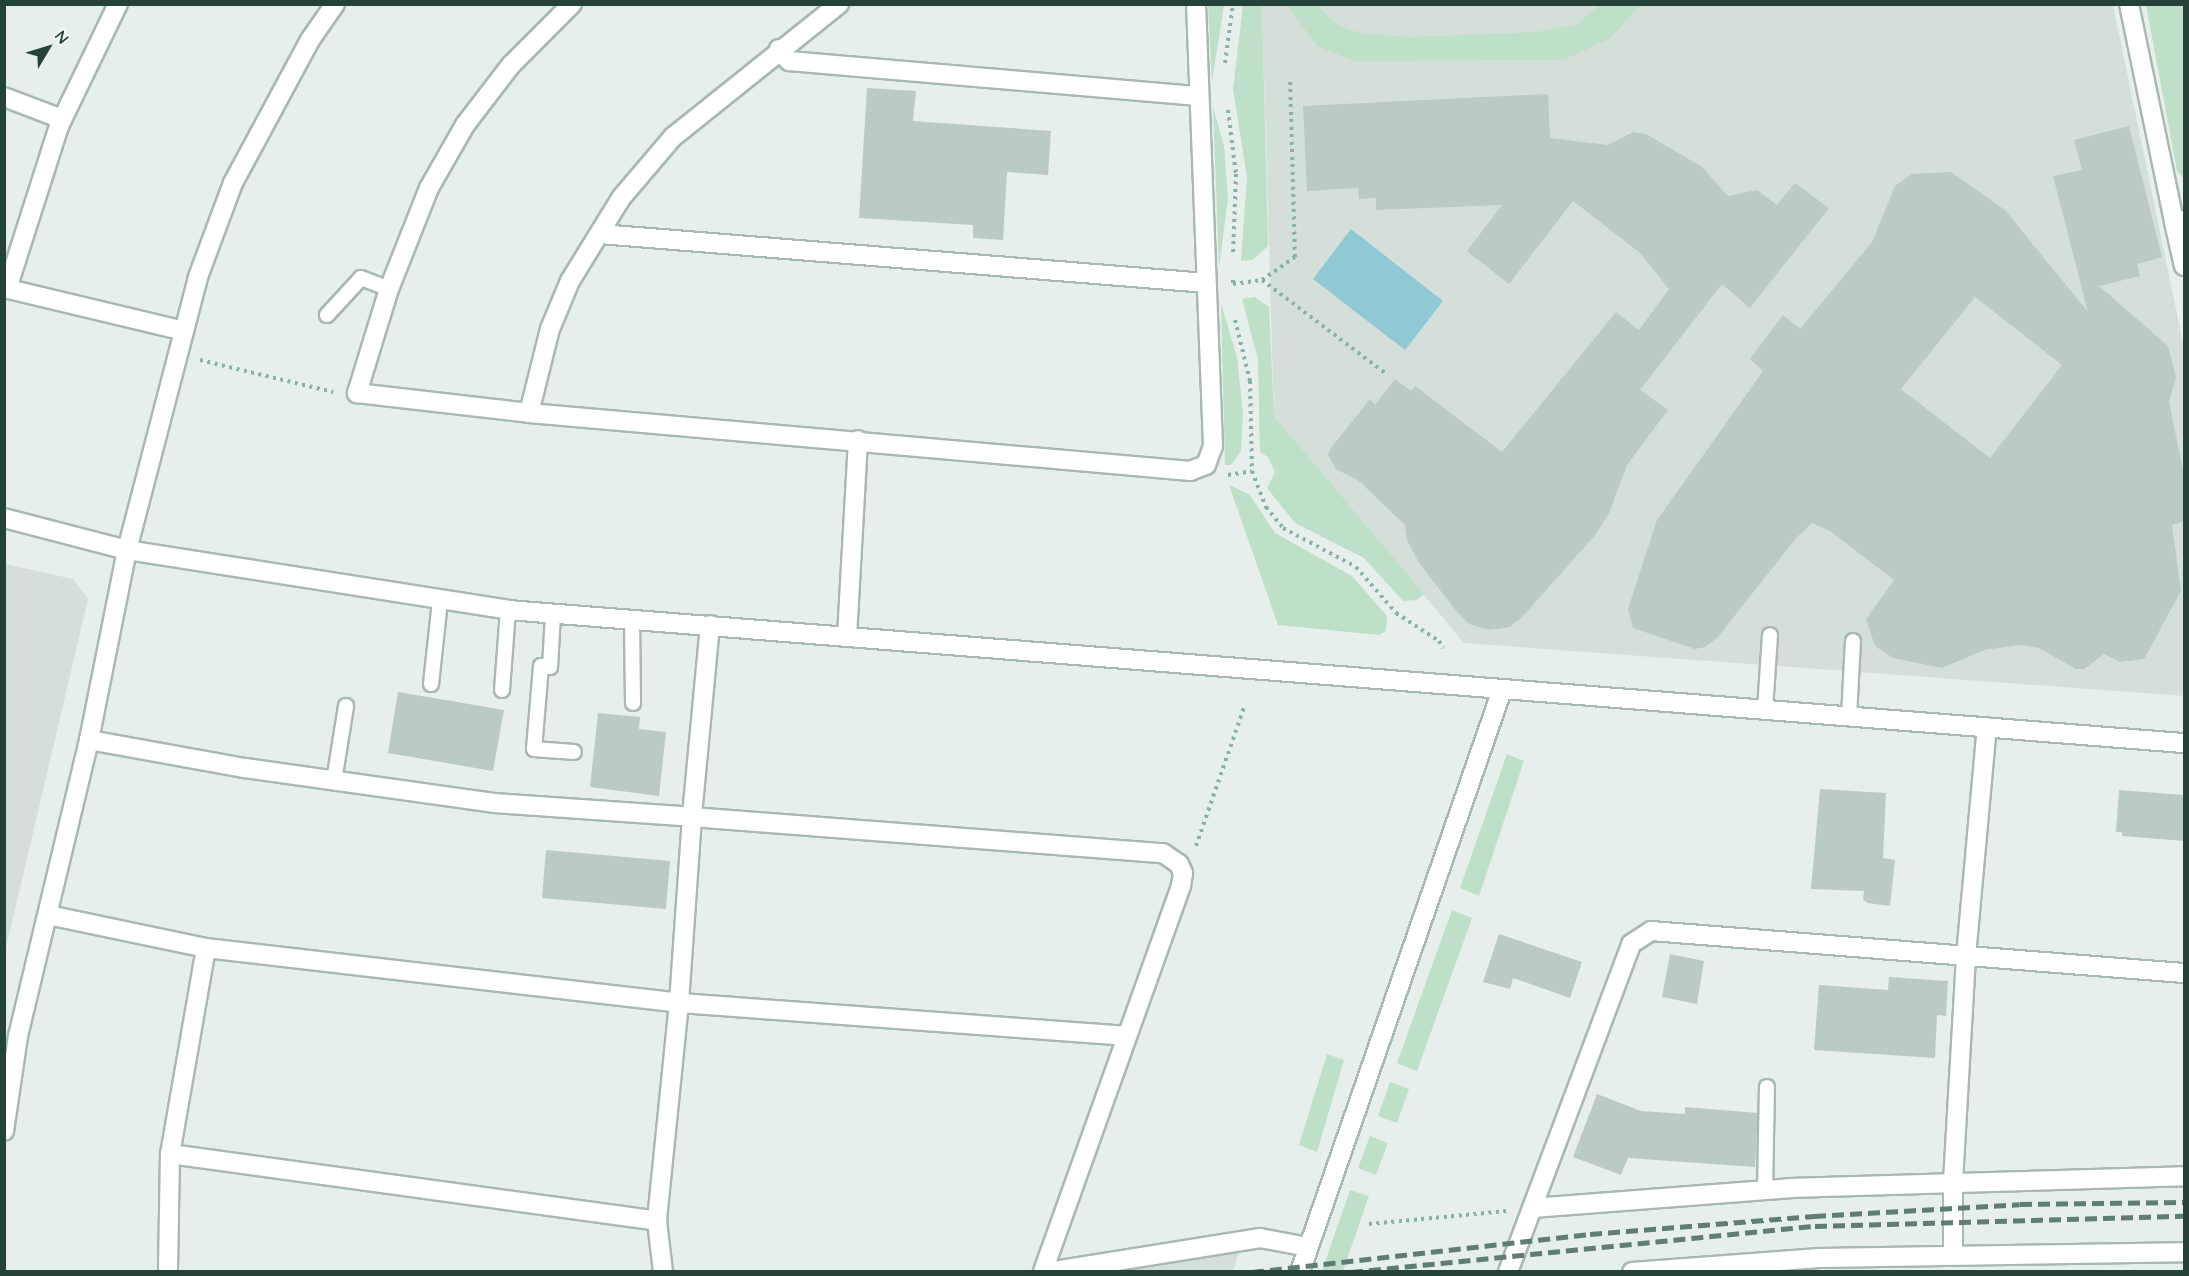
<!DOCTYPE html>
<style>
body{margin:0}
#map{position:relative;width:2189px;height:1276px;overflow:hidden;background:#e6efeb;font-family:Quicksand,sans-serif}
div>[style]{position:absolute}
.built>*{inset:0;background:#d4dfda}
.green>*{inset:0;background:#bfe0c8}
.water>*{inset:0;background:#8ec9d4}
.building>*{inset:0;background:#bbcac4}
.path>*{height:4px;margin-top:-2px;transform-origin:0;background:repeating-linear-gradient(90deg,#86b3a5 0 3px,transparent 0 7.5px)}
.roads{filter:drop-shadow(2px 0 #a8b8b2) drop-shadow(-2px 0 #a8b8b2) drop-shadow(0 2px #a8b8b2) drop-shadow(0 -2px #a8b8b2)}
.lane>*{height:14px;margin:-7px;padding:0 7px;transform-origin:7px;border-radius:7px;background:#fff}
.street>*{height:18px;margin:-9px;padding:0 9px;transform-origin:9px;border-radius:9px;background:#fff}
.secondary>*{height:18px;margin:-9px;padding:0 9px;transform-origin:9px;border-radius:9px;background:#fff}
.rail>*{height:4.5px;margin-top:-2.25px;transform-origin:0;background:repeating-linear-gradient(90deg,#5f7d75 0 12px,transparent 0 18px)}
span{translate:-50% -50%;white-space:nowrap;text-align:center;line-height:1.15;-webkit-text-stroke:4.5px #f7fbf9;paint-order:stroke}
.frame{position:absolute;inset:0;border:6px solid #24423a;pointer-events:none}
.north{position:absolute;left:18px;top:18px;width:60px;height:60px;-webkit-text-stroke:4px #f7fbf9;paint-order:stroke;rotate:52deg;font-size:16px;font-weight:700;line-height:24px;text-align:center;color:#24423a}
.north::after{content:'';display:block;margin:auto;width:21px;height:27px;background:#24423a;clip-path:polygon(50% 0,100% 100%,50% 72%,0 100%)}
</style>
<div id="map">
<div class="built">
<i style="clip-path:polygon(1262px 5px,2113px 5px,2184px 348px,2184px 696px,1464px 643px,1274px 416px)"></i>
<i style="clip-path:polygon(5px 564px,73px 579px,88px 599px,5px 952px)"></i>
<i style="clip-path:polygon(1240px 1250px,1233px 1271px,1113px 1271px)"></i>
</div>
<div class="green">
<i style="clip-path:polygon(1208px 5px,1224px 5px,1212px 81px)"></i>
<i style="clip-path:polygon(1243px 5px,1262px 5px,1268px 246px,1253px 260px,1241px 261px,1247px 177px,1233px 89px)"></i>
<i style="clip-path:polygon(1287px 5px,1317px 5px,1339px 26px,1364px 34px,1411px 37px,1536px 32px,1577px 25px,1599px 5px,1641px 5px,1609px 39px,1563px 60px,1354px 61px,1317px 46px)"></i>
<i style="clip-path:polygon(2146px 5px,2184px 5px,2184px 178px,2177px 171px)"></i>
<i style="clip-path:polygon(1213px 107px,1224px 146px,1228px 198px,1219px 268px)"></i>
<i style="clip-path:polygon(1255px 297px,1269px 307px,1274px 416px,1424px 594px,1417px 600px,1403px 601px,1364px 558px,1295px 523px,1267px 488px,1275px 472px,1268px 457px,1260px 452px,1258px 359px,1242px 299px)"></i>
<i style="clip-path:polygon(1221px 303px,1237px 357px,1243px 413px,1241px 451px,1231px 465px,1225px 465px)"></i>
<i style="clip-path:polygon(1229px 485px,1249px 494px,1275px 533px,1352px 576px,1387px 616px,1386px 631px,1379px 635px,1278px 625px)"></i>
<i style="clip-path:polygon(1507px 754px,1524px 761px,1479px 896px,1460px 888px)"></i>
<i style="clip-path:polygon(1452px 910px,1472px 918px,1417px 1071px,1397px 1063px)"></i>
<i style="clip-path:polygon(1327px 1054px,1344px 1060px,1317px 1152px,1299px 1145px)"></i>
<i style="clip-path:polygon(1390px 1082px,1409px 1089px,1397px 1123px,1378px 1116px)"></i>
<i style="clip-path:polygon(1370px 1136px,1388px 1143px,1376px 1175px,1358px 1168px)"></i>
<i style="clip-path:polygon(1350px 1190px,1369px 1196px,1343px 1271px,1322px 1271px)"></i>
</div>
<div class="water">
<i style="clip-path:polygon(1351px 229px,1443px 301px,1405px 350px,1313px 279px)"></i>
</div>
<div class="building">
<i style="clip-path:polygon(867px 88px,916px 91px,913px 121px,1051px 131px,1048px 175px,1007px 172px,1003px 240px,973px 238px,973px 225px,859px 218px)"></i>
<i style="clip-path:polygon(1548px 94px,1550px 138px,1608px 145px,1633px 132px,1646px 134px,1702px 167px,1728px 196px,1757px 190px,1777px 205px,1795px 183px,1829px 208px,1750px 308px,1722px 284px,1640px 390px,1668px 410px,1627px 465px,1609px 513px,1596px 534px,1523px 616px,1510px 627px,1489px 630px,1469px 624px,1458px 613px,1419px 563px,1407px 540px,1405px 525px,1359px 481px,1336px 469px,1328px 455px,1331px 448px,1370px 399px,1375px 405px,1395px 379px,1411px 391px,1415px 386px,1502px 452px,1616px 312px,1639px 330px,1669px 289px,1639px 252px,1573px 201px,1509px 284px,1467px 251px,1502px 205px,1376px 210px,1376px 198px,1359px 199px,1358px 188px,1307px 191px,1303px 106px)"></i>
<i style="clip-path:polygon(evenodd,2129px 126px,2162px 257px,2137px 264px,2140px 276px,2099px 286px,2168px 346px,2176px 377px,2169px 402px,2184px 475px,2184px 521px,2172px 525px,2181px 591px,2144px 659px,2120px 662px,2104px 654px,2084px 669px,2076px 669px,2039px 648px,2019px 645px,1984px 650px,1942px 668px,1893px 658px,1875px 646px,1866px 619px,1894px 580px,1830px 531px,1812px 523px,1797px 537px,1717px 638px,1705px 647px,1695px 649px,1633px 628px,1628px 609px,1657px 520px,1763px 371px,1750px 359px,1783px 315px,1800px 329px,1872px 242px,1895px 186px,1912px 174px,1951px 172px,2005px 210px,2088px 312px,2053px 176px,2082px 170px,2074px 140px,2129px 126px,1975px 297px,2062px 365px,1990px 458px,1901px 389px,1975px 297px)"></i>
<i style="clip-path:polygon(398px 692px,504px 710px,493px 771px,388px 753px)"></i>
<i style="clip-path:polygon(598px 713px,640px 717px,639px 729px,666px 732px,659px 796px,590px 787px)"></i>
<i style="clip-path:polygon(1820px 789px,1886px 793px,1883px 858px,1895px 860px,1890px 906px,1868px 903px,1863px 900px,1864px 891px,1811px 889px)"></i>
<i style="clip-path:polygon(2119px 790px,2184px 795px,2184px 841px,2122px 836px,2122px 832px,2116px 832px)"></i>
<i style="clip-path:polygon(546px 850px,670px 861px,666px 909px,542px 898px)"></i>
<i style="clip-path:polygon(1499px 934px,1582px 962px,1570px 998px,1513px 978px,1510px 989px,1483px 982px)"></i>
<i style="clip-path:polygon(1670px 954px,1704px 961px,1697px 1004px,1662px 997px)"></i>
<i style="clip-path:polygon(1889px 977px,1948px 981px,1946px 1016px,1937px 1015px,1935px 1058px,1814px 1050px,1819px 985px,1888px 990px)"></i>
<i style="clip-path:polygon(1597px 1094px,1641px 1111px,1685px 1114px,1685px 1107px,1758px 1113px,1755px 1167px,1628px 1158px,1621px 1175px,1573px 1157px)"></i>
</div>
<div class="path">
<i style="left:1225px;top:63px;width:60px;rotate:-82.3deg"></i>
<i style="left:1228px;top:110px;width:64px;rotate:82.9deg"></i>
<i style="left:1236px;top:174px;width:81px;rotate:92.1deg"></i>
<i style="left:1233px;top:280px;width:4px;rotate:90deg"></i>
<i style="left:1233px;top:284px;width:29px;rotate:-8deg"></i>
<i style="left:1262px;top:280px;width:40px;rotate:-34.9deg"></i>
<i style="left:1295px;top:257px;width:177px;rotate:-91.6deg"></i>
<i style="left:1262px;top:280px;width:154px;rotate:37.1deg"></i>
<i style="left:1235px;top:320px;width:63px;rotate:76.2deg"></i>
<i style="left:1250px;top:381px;width:90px;rotate:88.7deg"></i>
<i style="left:200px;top:360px;width:137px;rotate:13.5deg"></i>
<i style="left:1228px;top:475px;width:24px;rotate:-9deg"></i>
<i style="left:1252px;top:471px;width:39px;rotate:69deg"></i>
<i style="left:1266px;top:507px;width:27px;rotate:51deg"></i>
<i style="left:1283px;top:528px;width:83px;rotate:28.1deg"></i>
<i style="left:1356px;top:567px;width:61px;rotate:49deg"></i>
<i style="left:1396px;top:613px;width:51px;rotate:33.1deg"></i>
<i style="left:1439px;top:641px;width:8px;rotate:60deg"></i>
<i style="left:1196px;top:846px;width:147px;rotate:-70.9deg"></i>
<i style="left:1369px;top:1224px;width:138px;rotate:-5.4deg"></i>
</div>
<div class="roads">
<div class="lane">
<i style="left:327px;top:315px;width:50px;rotate:-47.4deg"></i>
<i style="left:361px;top:278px;width:30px;rotate:21deg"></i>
<i style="left:553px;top:614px;width:53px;rotate:93.2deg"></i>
<i style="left:550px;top:667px;width:9px;rotate:-174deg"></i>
<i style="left:541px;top:666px;width:83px;rotate:94.8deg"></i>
<i style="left:534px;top:749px;width:40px;rotate:4.3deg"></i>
<i style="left:632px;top:620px;width:83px;rotate:89.3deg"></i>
<i style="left:431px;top:684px;width:83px;rotate:-83.8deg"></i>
<i style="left:502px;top:690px;width:80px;rotate:-85.7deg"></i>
<i style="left:1765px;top:710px;width:75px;rotate:-86.2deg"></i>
<i style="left:1849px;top:717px;width:76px;rotate:-87deg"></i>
<i style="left:334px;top:781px;width:76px;rotate:-80.9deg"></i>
<i style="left:1765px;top:1190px;width:103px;rotate:-88.9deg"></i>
</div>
<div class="street">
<i style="left:572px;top:4px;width:86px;rotate:135deg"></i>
<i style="left:511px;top:65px;width:76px;rotate:127.5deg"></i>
<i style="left:465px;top:125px;width:73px;rotate:119.7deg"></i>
<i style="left:429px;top:188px;width:109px;rotate:111.6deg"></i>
<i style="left:389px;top:289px;width:109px;rotate:107.1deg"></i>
<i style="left:357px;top:393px;width:173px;rotate:6.6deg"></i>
<i style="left:529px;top:413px;width:664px;rotate:5.01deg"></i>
<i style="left:1190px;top:471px;width:17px;rotate:-21deg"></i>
<i style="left:1206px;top:465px;width:20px;rotate:-70deg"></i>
<i style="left:1213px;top:446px;width:442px;rotate:-92.2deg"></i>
<i style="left:2129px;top:4px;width:223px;rotate:78.3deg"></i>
<i style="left:2174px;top:222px;width:10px;rotate:-11deg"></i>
<i style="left:779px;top:49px;width:16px;rotate:50deg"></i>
<i style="left:789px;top:61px;width:411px;rotate:4.9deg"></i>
<i style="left:4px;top:97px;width:62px;rotate:20.8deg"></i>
<i style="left:2174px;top:222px;width:45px;rotate:77.2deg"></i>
<i style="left:600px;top:234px;width:608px;rotate:4.62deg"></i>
<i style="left:4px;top:288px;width:185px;rotate:13.4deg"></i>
<i style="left:7px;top:289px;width:171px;rotate:-72.3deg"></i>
<i style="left:59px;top:126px;width:136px;rotate:-64.2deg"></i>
<i style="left:529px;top:413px;width:87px;rotate:-76deg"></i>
<i style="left:550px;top:329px;width:52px;rotate:-67.4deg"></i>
<i style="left:570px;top:281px;width:97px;rotate:-58.4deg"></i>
<i style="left:621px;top:198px;width:80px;rotate:-49.6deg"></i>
<i style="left:673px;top:137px;width:213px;rotate:-38.7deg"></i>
<i style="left:710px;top:625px;width:193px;rotate:95.4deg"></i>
<i style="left:692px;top:817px;width:472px;rotate:4.4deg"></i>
<i style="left:1163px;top:853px;width:19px;rotate:35deg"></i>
<i style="left:1179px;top:864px;width:10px;rotate:66deg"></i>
<i style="left:1183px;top:873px;width:13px;rotate:99deg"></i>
<i style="left:1181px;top:886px;width:410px;rotate:109.7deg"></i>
<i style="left:847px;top:637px;width:197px;rotate:-86.8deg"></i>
<i style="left:89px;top:740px;width:158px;rotate:10.2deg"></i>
<i style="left:245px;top:768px;width:251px;rotate:8deg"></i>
<i style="left:494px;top:803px;width:198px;rotate:4deg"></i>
<i style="left:692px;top:817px;width:186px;rotate:94deg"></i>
<i style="left:679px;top:1003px;width:219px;rotate:95.8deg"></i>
<i style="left:657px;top:1221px;width:51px;rotate:83.3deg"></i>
<i style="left:48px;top:915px;width:161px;rotate:11.8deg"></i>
<i style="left:206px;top:948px;width:209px;rotate:99.9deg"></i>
<i style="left:170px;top:1154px;width:118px;rotate:91deg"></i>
<i style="left:206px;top:948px;width:476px;rotate:6.6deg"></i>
<i style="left:679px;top:1003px;width:448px;rotate:4.2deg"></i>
<i style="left:4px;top:1131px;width:96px;rotate:-81.6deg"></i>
<i style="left:18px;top:1036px;width:304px;rotate:-76.5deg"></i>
<i style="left:89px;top:740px;width:194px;rotate:-78.7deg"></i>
<i style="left:170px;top:1154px;width:492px;rotate:7.8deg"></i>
<i style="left:1532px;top:1208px;width:259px;rotate:-4.4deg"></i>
<i style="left:1790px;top:1188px;width:394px;rotate:-1.7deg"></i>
<i style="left:1953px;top:1255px;width:73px;rotate:-90deg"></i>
<i style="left:1953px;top:1182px;width:226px;rotate:-86.7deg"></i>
<i style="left:1966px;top:956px;width:230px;rotate:-84.8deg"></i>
<i style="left:1048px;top:1272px;width:215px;rotate:-9.1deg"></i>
<i style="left:1260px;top:1238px;width:49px;rotate:10.6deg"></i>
<i style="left:1508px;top:1272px;width:350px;rotate:-69.4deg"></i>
<i style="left:1631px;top:944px;width:24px;rotate:-33deg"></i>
<i style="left:1651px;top:931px;width:535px;rotate:4.51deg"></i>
<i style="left:1632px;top:1272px;width:188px;rotate:-4.3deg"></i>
<i style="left:1819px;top:1258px;width:365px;rotate:-0.9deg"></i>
</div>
<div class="secondary">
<i style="left:4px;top:518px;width:127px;rotate:14.6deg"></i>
<i style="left:127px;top:550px;width:386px;rotate:8.9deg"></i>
<i style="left:508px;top:610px;width:1681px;rotate:4.54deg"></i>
<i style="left:127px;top:550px;width:282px;rotate:-75.4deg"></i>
<i style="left:198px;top:277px;width:100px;rotate:-69.6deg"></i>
<i style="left:233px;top:183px;width:162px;rotate:-61.7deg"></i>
<i style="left:310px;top:40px;width:44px;rotate:-55.2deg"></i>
<i style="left:1300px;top:1272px;width:616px;rotate:-70.86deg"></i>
</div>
</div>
<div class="rail">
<i style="left:1252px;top:1272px;width:340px;rotate:-6.4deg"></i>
<i style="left:1590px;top:1234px;width:225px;rotate:-4.6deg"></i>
<i style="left:1814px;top:1216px;width:206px;rotate:-3.3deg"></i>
<i style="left:2020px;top:1204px;width:164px;rotate:-0.7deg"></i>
<i style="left:1351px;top:1272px;width:466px;rotate:-5.7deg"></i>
<i style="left:1815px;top:1226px;width:369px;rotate:-1.6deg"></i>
</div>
<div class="frame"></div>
<div class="north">N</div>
</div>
